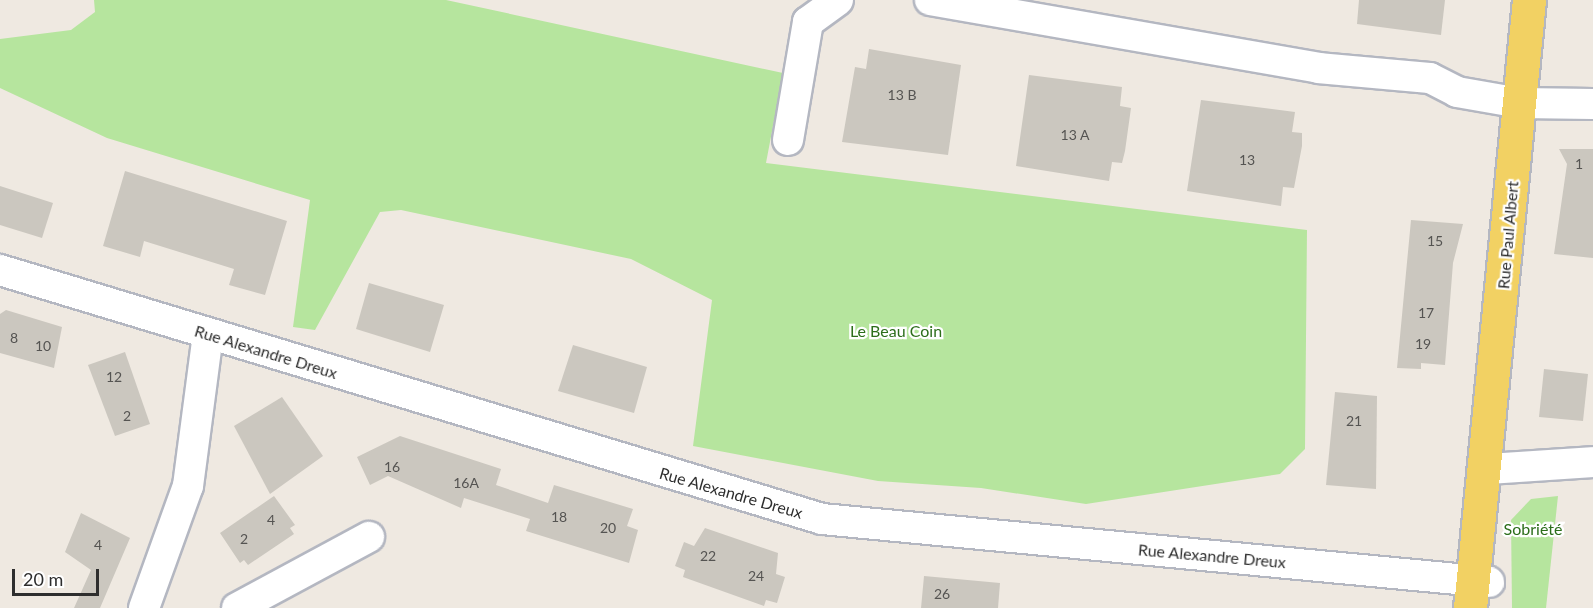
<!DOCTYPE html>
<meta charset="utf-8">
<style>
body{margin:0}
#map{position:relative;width:1593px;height:608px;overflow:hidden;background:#efe9e1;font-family:Lato,sans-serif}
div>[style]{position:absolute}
.green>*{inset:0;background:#b6e59e}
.building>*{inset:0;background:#cbc7bf}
.roads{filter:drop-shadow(2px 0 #b4b7c1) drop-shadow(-2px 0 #b4b7c1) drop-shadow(0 2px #b4b7c1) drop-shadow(0 -2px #b4b7c1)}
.minor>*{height:30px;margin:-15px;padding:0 15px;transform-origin:15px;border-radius:15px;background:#fff}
.major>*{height:33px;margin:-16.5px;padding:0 16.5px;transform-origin:16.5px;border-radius:16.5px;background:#f2d163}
span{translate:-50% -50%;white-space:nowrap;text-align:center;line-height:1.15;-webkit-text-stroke:4.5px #fff;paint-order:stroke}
.number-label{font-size:14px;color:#555452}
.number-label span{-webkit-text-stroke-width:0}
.street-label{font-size:16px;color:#2e2e2e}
.park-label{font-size:16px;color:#2c6e1b}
.scale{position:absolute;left:12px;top:569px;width:87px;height:27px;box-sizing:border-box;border:3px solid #2e2e2e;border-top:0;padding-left:8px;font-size:18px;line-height:21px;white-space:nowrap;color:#2e2e2e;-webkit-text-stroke:4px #fff;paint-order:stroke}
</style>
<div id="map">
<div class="green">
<i style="clip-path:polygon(94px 0,446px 0,783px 73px,766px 163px,1307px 230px,1305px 449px,1280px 474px,1086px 504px,981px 488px,878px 481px,693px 446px,712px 300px,631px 259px,401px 210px,380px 212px,315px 330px,293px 327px,310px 200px,107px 138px,0 88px,0 39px,71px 30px,95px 12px)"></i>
<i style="clip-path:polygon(1558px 496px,1546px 608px,1512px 608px,1511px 520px,1531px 499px)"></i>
</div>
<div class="building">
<i style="clip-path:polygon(1359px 0,1445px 0,1441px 35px,1357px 24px)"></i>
<i style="clip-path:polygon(869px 49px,961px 65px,948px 155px,842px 142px,855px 67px,866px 69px)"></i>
<i style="clip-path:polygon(1029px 75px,1122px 87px,1120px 106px,1131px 108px,1125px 151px,1122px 163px,1112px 162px,1109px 181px,1016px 166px)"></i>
<i style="clip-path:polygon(1201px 100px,1295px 112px,1292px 132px,1302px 133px,1302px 146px,1294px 188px,1283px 187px,1281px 206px,1187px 191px)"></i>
<i style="clip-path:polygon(1559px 149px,1593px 149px,1593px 258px,1554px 254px,1567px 164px)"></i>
<i style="clip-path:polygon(125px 171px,287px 221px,265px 295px,229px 285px,234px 269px,144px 241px,140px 257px,103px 246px)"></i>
<i style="clip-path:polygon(0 186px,53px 203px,42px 238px,0 225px)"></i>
<i style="clip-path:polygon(1411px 220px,1463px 224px,1453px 263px,1445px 365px,1421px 363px,1421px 369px,1397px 368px)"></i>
<i style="clip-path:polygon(369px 283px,444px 305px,430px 352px,356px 329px)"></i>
<i style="clip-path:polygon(6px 310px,62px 327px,54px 368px,0 353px,0 314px)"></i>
<i style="clip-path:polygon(573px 345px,647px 367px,634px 413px,558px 391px)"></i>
<i style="clip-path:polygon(125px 352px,150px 424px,115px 436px,88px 365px)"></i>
<i style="clip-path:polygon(1544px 369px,1588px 374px,1583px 421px,1539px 417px)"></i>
<i style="clip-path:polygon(1335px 392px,1377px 396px,1376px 489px,1326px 485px)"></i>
<i style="clip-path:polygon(282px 397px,323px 456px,270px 494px,234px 426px)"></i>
<i style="clip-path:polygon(400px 436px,501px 469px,496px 485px,548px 503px,554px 485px,633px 509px,627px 526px,638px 530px,629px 563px,526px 531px,530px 519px,464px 498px,461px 508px,388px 476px,370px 485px,357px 457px)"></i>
<i style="clip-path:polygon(274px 496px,295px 525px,290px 528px,294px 534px,248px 565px,244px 560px,240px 563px,220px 533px)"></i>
<i style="clip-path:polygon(81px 513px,130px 538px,100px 608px,74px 608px,91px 570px,65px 552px)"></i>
<i style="clip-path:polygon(705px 528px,778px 553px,776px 574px,785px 577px,777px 603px,766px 600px,764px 606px,683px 577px,685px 570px,675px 566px,684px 542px,694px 546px)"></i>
<i style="clip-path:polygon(924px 576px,1000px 583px,998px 608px,921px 608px)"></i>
</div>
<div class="roads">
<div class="minor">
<i style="left:930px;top:0;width:394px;rotate:9.9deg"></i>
<i style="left:1318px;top:68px;width:112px;rotate:5.1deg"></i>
<i style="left:1430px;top:78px;width:30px;rotate:27deg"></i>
<i style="left:1457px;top:92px;width:64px;rotate:9.9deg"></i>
<i style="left:1520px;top:103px;width:73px;rotate:0.8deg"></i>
<i style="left:788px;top:140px;width:120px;rotate:-80.4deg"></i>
<i style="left:808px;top:22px;width:37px;rotate:-36deg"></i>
<i style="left:0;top:270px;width:859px;rotate:16.85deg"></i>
<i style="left:822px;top:519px;width:670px;rotate:5.4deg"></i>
<i style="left:1488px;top:469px;width:105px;rotate:-3.8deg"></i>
<i style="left:144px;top:608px;width:130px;rotate:-70.2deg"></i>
<i style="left:188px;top:486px;width:153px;rotate:-82.5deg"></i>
<i style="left:237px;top:608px;width:150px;rotate:-28.3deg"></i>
</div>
<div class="major">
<i style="left:1470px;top:608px;width:611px;rotate:-84.46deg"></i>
</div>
</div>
<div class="number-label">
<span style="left:902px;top:95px">13 B</span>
<span style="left:1075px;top:135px">13 A</span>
<span style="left:1247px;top:160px">13</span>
<span style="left:1579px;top:164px">1</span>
<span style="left:1435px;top:241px">15</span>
<span style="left:1426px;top:313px">17</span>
<span style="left:14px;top:338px">8</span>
<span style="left:1423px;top:344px">19</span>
<span style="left:43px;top:346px">10</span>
<span style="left:114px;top:377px">12</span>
<span style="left:127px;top:416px">2</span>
<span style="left:1354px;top:421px">21</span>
<span style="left:392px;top:467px">16</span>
<span style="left:466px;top:483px">16A</span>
<span style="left:559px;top:517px">18</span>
<span style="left:271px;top:520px">4</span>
<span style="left:608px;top:528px">20</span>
<span style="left:244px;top:539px">2</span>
<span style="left:98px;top:545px">4</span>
<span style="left:708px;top:556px">22</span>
<span style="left:756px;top:576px">24</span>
<span style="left:942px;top:594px">26</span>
</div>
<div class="street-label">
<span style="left:1508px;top:235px;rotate:-85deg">Rue Paul Albert</span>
<span style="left:266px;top:352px;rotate:17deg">Rue Alexandre Dreux</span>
<span style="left:731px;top:493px;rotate:16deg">Rue Alexandre Dreux</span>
<span style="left:1212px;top:556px;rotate:5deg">Rue Alexandre Dreux</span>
</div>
<div class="park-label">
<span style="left:896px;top:331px">Le Beau Coin</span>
<span style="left:1533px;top:529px">Sobriété</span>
</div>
<div class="scale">20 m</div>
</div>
